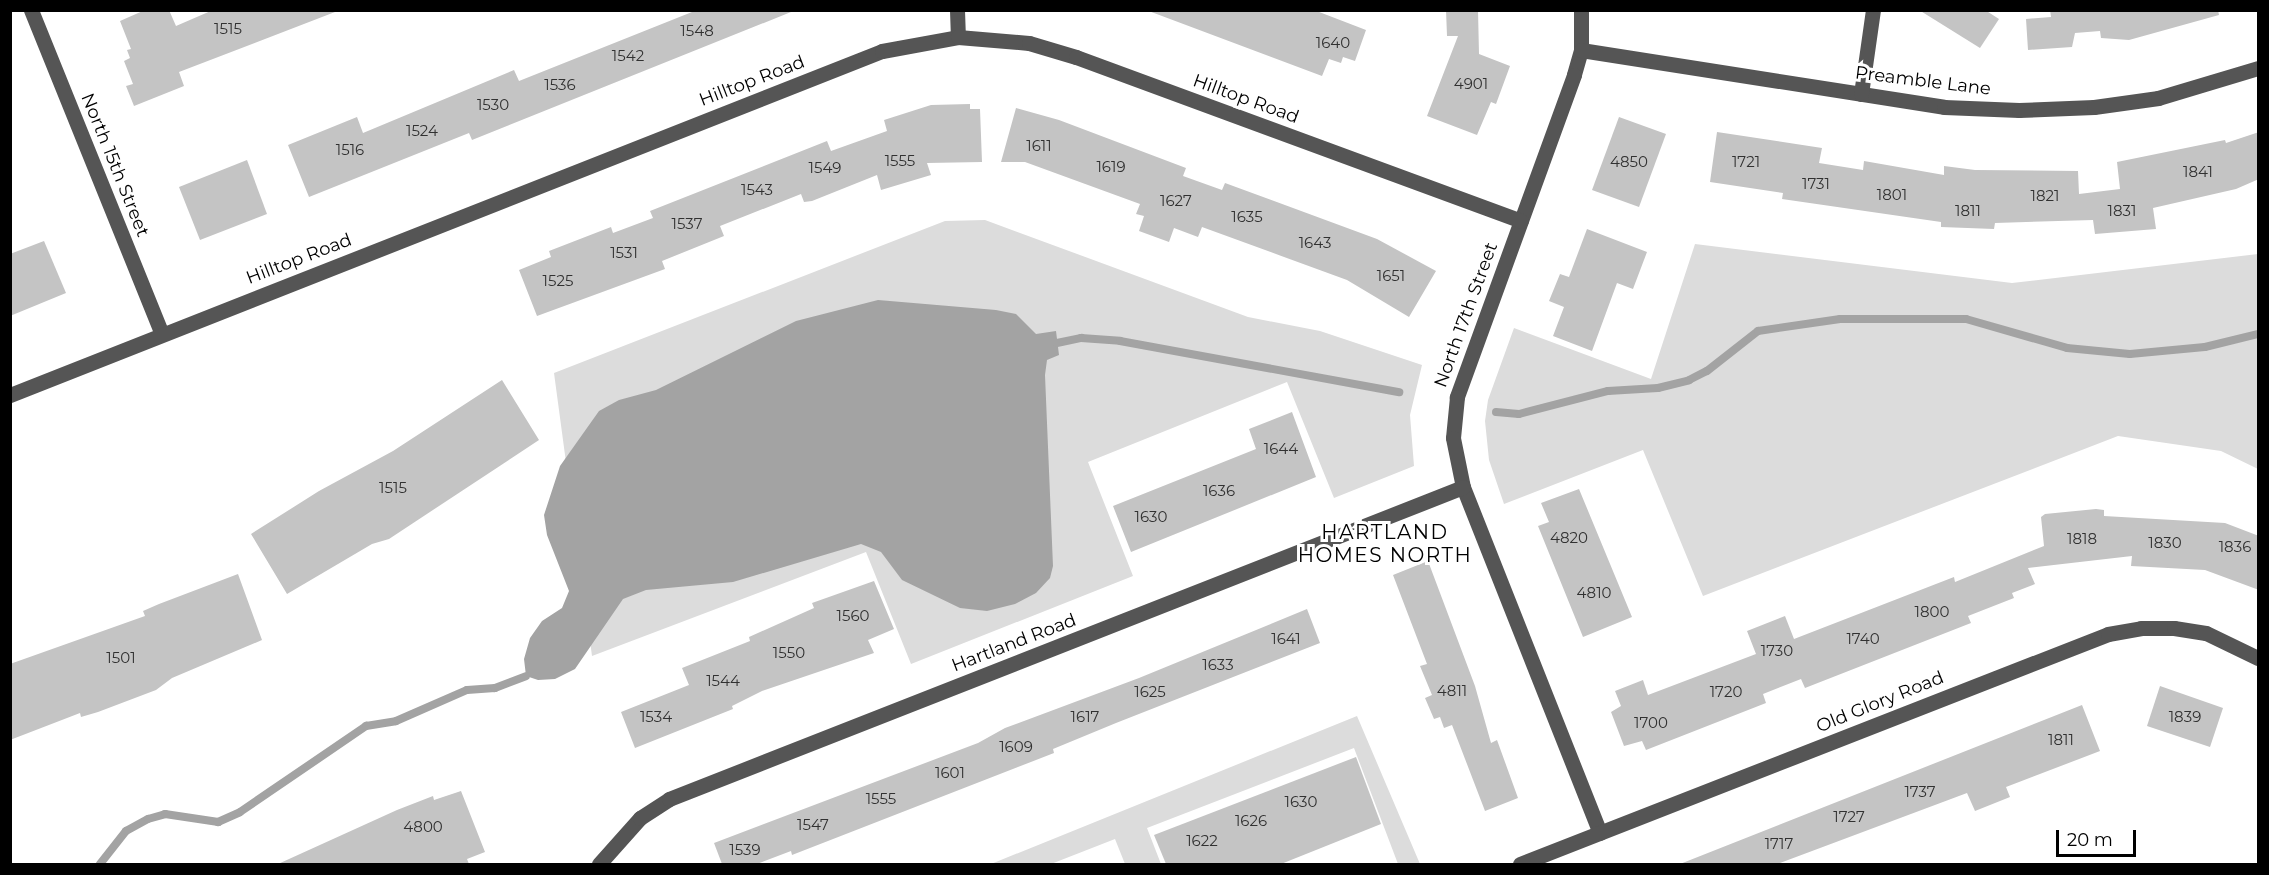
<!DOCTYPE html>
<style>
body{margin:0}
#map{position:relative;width:2269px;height:875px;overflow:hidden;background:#fff;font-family:Montserrat,sans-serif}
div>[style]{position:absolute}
.green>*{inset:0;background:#dcdcdc}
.water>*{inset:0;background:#a3a3a3}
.stream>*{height:8px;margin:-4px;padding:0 4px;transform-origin:4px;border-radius:4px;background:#a3a3a3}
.building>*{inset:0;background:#c4c4c4}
.minor>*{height:15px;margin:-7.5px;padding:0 7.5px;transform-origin:7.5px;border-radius:7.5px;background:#555}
span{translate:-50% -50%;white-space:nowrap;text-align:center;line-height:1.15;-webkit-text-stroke:6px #fff;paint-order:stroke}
.number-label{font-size:15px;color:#313131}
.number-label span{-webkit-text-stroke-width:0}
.street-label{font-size:18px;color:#000}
.neighbourhood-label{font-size:20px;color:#000;letter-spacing:1.5px}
.frame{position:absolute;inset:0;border:12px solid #000;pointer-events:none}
.scale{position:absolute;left:2056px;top:830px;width:80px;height:27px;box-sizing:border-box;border:3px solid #000;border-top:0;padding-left:8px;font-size:18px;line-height:21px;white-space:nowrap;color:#000;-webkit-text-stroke:4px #fff;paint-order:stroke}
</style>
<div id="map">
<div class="green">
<i style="clip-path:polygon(985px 220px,1248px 317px,1320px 331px,1422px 365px,1410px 415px,1414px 466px,1334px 498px,1287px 382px,1088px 462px,1133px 576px,911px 664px,866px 552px,592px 656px,554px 373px,945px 221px)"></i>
<i style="clip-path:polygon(1695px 244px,2012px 283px,2258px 254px,2258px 469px,2221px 451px,2118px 436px,1703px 596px,1643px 450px,1504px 504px,1489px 460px,1485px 421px,1488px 400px,1514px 328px,1651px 379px)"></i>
<i style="clip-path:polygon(1357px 716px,1420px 864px,1398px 864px,1354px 748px,1147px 828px,1161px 864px,1125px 864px,1115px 839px,1051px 864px,991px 864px)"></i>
</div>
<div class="water">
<i style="clip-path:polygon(878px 300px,996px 310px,1016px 314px,1036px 334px,1056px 331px,1059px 355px,1047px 360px,1045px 375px,1053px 566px,1050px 578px,1036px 593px,1015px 604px,987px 611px,960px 608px,902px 580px,881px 552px,861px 544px,733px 582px,646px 590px,623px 599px,575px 669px,555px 679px,538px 680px,526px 676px,524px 659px,530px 638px,542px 621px,562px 608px,569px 591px,547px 535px,544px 515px,560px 466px,599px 411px,619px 400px,656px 390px,796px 321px)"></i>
</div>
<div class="stream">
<i style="left:1057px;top:343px;width:25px;rotate:-12deg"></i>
<i style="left:1081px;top:338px;width:39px;rotate:4deg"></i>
<i style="left:1120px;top:341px;width:284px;rotate:10.4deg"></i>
<i style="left:1496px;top:412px;width:23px;rotate:5deg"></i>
<i style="left:1519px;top:414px;width:92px;rotate:-14.5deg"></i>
<i style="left:1608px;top:391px;width:50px;rotate:-3.4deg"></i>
<i style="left:1658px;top:388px;width:32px;rotate:-14deg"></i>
<i style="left:1689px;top:380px;width:20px;rotate:-27deg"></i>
<i style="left:1707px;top:371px;width:65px;rotate:-38.1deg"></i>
<i style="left:1758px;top:331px;width:83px;rotate:-8.3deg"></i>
<i style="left:1840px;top:319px;width:126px"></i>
<i style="left:1966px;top:319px;width:105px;rotate:16deg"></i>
<i style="left:2067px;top:348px;width:63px;rotate:5.4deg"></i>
<i style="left:2130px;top:354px;width:75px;rotate:-5.3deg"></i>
<i style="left:2205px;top:347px;width:55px;rotate:-13.8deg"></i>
<i style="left:100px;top:864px;width:42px;rotate:-51.8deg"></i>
<i style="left:126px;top:831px;width:25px;rotate:-29deg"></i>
<i style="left:148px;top:819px;width:18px;rotate:-16deg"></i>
<i style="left:165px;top:814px;width:54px;rotate:8.6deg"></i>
<i style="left:218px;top:822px;width:24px;rotate:-24deg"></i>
<i style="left:240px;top:812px;width:153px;rotate:-34.3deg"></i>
<i style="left:366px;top:726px;width:30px;rotate:-9deg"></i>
<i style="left:396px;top:721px;width:77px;rotate:-23.6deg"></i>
<i style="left:467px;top:690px;width:28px;rotate:-4deg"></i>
<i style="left:495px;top:688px;width:33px;rotate:-21deg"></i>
</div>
<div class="building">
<i style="clip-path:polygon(145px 10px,169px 10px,176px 26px,213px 10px,335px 12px,179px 72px,184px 86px,134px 106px,126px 86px,133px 84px,124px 61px,130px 58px,127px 50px,131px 49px,120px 21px)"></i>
<i style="clip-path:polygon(697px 10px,791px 12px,472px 140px,469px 133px,309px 197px,288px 145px,357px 117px,363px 133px,514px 70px,519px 81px)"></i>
<i style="clip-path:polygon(1146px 10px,1314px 10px,1366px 30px,1355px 61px,1343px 57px,1341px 63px,1329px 59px,1322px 76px)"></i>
<i style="clip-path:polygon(1446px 10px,1478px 10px,1479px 54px,1510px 66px,1496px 104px,1491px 102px,1477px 135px,1427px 116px,1458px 36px,1447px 36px)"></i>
<i style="clip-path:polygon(1919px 10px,1985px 10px,1999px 19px,1980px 48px)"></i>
<i style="clip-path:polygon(2050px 10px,2218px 10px,2219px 15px,2129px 40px,2101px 38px,2100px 31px,2075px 33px,2072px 47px,2028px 50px,2026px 19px,2051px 17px)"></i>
<i style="clip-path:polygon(970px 104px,970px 109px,980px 109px,982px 162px,927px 163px,931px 175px,881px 190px,877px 175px,812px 201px,804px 202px,801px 194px,720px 226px,724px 236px,662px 261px,665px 269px,537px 316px,519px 270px,551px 257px,549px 251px,611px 227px,613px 233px,653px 218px,650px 211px,827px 141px,831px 151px,887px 131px,884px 120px,931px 105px)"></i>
<i style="clip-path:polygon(1016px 108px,1059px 120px,1186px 168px,1183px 176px,1222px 190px,1225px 183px,1377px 239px,1436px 271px,1409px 317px,1347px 280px,1202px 227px,1198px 237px,1174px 228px,1169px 242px,1139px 231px,1144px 216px,1136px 214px,1140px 204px,1025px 162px,1001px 162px)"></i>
<i style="clip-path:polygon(1619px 117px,1666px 134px,1639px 207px,1592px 190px)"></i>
<i style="clip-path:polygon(1717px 132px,1822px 148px,1819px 163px,1863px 170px,1864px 161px,1944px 175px,1944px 166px,1975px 170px,2078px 171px,2079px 194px,2120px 189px,2117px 162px,2225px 140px,2226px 143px,2259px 132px,2259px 179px,2236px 189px,2153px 208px,2156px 229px,2095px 234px,2093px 220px,1995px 223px,1994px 229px,1941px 227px,1941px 222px,1782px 199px,1783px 193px,1710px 182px)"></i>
<i style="clip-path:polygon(247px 160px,267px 214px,200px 240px,179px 187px)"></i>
<i style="clip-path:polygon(1587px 229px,1647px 252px,1633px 289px,1617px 283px,1592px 351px,1553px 336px,1564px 307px,1549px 301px,1560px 274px,1569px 277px)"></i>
<i style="clip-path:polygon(44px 241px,66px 293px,10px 316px,10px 254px)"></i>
<i style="clip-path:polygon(502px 380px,539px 440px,389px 539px,372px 544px,287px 594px,251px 534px,319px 491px,393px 451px)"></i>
<i style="clip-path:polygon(1292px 412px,1316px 477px,1131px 552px,1113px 506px,1256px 449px,1249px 429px)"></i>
<i style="clip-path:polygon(1579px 489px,1632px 617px,1583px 637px,1538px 526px,1549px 522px,1541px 503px)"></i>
<i style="clip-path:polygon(2096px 509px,2104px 510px,2104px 516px,2225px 523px,2259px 536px,2259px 590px,2205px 570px,2131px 566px,2132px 556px,2028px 568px,2035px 584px,2012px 593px,2014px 598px,1968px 616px,1971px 623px,1805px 688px,1801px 679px,1763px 694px,1766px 703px,1646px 750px,1642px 741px,1624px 746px,1611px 712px,1621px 706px,1615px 691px,1643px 680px,1648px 695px,1756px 654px,1747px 631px,1785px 616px,1794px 639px,1954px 577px,1955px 582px,2044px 546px,2041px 517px,2045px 514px)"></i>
<i style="clip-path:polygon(1428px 561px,1475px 686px,1491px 743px,1497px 740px,1518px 798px,1485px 811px,1452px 725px,1444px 728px,1440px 717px,1434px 719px,1425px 698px,1432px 695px,1420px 666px,1427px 664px,1393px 575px)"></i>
<i style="clip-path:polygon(238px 574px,262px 640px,172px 678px,156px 690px,98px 712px,81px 717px,80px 713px,10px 740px,10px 664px,145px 616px,143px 611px,159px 604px)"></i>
<i style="clip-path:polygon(874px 581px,894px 629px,868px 640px,874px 653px,762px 691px,732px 706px,733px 709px,635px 748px,621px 712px,689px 685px,682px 668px,750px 641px,749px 637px,814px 608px,812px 603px)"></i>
<i style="clip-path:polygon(1307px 609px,1320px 643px,1116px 723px,1053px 749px,1054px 753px,792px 855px,791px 851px,757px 864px,722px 864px,714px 843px,978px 743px,1005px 728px,1139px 678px)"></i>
<i style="clip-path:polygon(2160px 686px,2223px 708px,2210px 747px,2147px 726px)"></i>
<i style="clip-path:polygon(2082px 705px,2100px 751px,2006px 787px,2010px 797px,1975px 811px,1967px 793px,1777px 864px,1680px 864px)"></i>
<i style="clip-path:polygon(1356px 757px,1381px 824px,1281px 864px,1166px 864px,1154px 835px)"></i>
<i style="clip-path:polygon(461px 791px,485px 852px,467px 859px,469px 864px,278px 864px,397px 810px,433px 796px,434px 800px)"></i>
</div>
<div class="minor">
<i style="left:31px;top:10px;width:349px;rotate:68deg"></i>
<i style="left:957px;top:10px;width:27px;rotate:88deg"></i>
<i style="left:1581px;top:10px;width:40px;rotate:90deg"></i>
<i style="left:1581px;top:50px;width:26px;rotate:106deg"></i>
<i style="left:1574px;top:75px;width:343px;rotate:110deg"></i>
<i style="left:1457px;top:397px;width:41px;rotate:95.6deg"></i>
<i style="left:1453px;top:438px;width:50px;rotate:78.5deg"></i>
<i style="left:1463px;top:487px;width:372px;rotate:68.4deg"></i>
<i style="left:1581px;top:50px;width:367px;rotate:8.9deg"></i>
<i style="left:1944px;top:107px;width:75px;rotate:2.3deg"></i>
<i style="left:2019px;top:110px;width:75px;rotate:-2.3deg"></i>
<i style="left:2094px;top:107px;width:65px;rotate:-8deg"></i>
<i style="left:2158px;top:98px;width:104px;rotate:-16.7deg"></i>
<i style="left:1861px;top:94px;width:85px;rotate:-81.9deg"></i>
<i style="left:10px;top:395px;width:937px;rotate:-21.53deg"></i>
<i style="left:882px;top:51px;width:77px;rotate:-10.4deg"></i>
<i style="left:958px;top:37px;width:71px;rotate:4.8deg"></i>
<i style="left:1029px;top:43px;width:49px;rotate:16.6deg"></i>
<i style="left:1076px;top:57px;width:474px;rotate:20.2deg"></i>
<i style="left:599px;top:864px;width:62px;rotate:-48.3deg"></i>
<i style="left:640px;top:818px;width:35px;rotate:-33deg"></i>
<i style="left:669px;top:799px;width:853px;rotate:-21.45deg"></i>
<i style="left:1520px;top:864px;width:631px;rotate:-21.36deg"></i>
<i style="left:2108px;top:634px;width:34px;rotate:-10deg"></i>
<i style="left:2141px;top:628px;width:33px"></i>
<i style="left:2174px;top:628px;width:32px;rotate:9deg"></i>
<i style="left:2206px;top:633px;width:58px;rotate:25.7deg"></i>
</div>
<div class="number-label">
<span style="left:228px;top:29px">1515</span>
<span style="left:697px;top:31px">1548</span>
<span style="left:1333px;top:43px">1640</span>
<span style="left:628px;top:56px">1542</span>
<span style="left:1471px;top:84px">4901</span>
<span style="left:560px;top:85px">1536</span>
<span style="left:493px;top:105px">1530</span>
<span style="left:422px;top:131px">1524</span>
<span style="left:1039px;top:146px">1611</span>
<span style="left:350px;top:150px">1516</span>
<span style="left:900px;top:161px">1555</span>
<span style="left:1629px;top:162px">4850</span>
<span style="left:1746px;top:162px">1721</span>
<span style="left:1111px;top:167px">1619</span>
<span style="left:825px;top:168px">1549</span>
<span style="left:2198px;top:172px">1841</span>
<span style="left:1816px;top:184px">1731</span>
<span style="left:757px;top:190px">1543</span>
<span style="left:1892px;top:195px">1801</span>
<span style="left:2045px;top:196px">1821</span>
<span style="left:1176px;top:201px">1627</span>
<span style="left:1968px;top:211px">1811</span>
<span style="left:2122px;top:211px">1831</span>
<span style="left:1247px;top:217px">1635</span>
<span style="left:687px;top:224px">1537</span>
<span style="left:1315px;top:243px">1643</span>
<span style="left:624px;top:253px">1531</span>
<span style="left:1391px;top:276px">1651</span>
<span style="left:558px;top:281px">1525</span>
<span style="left:1281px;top:449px">1644</span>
<span style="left:393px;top:488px">1515</span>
<span style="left:1219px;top:491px">1636</span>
<span style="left:1151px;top:517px">1630</span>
<span style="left:1569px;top:538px">4820</span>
<span style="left:2082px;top:539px">1818</span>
<span style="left:2165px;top:543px">1830</span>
<span style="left:2235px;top:547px">1836</span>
<span style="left:1594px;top:593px">4810</span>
<span style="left:1932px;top:612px">1800</span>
<span style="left:853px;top:616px">1560</span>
<span style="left:1286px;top:639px">1641</span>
<span style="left:1863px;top:639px">1740</span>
<span style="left:1777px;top:651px">1730</span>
<span style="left:789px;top:653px">1550</span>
<span style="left:121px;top:658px">1501</span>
<span style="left:1218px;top:665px">1633</span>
<span style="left:723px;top:681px">1544</span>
<span style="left:1452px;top:691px">4811</span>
<span style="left:1150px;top:692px">1625</span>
<span style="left:1726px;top:692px">1720</span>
<span style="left:656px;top:717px">1534</span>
<span style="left:1085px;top:717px">1617</span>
<span style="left:2185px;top:717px">1839</span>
<span style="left:1651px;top:723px">1700</span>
<span style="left:2061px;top:740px">1811</span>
<span style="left:1016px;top:747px">1609</span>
<span style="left:950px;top:773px">1601</span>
<span style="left:1920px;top:792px">1737</span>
<span style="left:881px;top:799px">1555</span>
<span style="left:1301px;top:802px">1630</span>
<span style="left:1849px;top:817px">1727</span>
<span style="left:1251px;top:821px">1626</span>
<span style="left:813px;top:825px">1547</span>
<span style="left:423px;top:827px">4800</span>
<span style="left:1202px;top:841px">1622</span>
<span style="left:1779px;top:844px">1717</span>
<span style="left:745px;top:850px">1539</span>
</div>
<div class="street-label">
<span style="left:752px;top:81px;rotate:-21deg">Hilltop Road</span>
<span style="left:1923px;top:81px;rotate:7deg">Preamble Lane</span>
<span style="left:1246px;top:99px;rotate:20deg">Hilltop Road</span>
<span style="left:115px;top:165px;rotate:68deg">North 15th Street</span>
<span style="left:299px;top:259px;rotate:-21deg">Hilltop Road</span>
<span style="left:1466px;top:315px;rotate:-70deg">North 17th Street</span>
<span style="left:1014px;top:643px;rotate:-21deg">Hartland Road</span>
<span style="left:1880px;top:702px;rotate:-22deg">Old Glory Road</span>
</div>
<div class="neighbourhood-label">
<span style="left:1385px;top:544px">HARTLAND<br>HOMES NORTH</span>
</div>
<div class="frame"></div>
<div class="scale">20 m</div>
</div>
